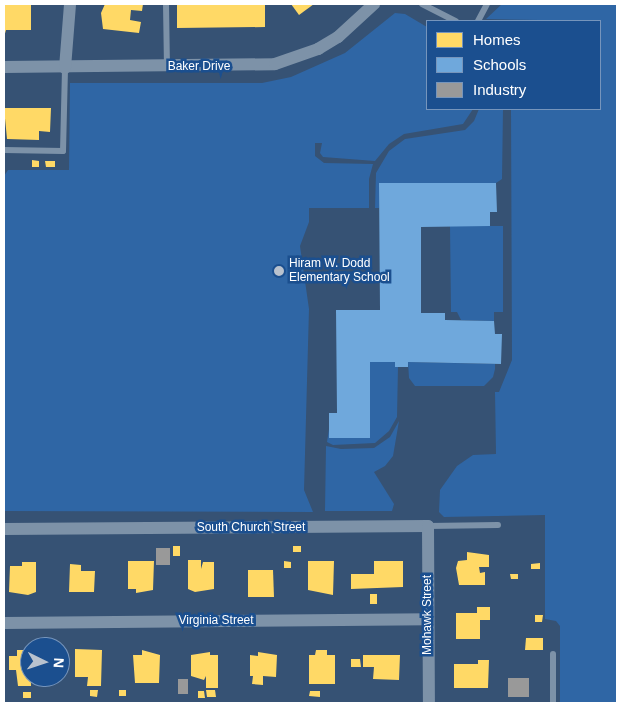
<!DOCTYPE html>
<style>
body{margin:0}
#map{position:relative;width:621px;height:707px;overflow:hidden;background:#365274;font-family:Helvetica,sans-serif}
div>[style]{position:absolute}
.green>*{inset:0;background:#2f66a5}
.homes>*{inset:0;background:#ffd966}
.schools>*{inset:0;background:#6fa8dc}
.industry>*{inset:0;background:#999}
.service>*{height:6px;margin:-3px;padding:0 3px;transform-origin:3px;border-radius:3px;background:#7d92a8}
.minor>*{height:12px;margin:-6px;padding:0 6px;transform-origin:6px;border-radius:6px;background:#7d92a8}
.dots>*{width:14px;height:14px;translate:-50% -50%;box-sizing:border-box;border:2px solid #1b4f8f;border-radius:50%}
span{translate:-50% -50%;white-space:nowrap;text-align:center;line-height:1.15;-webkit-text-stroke:5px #1b4f8f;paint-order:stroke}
.street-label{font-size:12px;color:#fff}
.poi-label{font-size:12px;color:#fff}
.left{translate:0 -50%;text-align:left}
.frame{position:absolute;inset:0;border:5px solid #fff;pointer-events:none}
.legend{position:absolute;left:426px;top:20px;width:175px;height:90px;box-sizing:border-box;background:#1b4f8f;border:1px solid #7695bc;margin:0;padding:6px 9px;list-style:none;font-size:15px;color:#fff}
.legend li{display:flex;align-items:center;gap:10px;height:25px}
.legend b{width:25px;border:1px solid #7695bc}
.north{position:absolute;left:20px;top:637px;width:50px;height:50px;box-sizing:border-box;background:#1b4f8f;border:1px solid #7695bc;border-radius:50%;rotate:94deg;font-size:14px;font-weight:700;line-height:20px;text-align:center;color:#fff}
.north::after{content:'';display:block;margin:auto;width:18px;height:22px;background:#b9c2ce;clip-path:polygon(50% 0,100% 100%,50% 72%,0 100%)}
</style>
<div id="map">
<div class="green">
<i style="clip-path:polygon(502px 4px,617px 4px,617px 703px,560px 703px,560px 626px,556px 621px,545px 619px,545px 515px,444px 517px,439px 512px,440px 490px,457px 466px,473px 455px,496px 454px,495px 392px,499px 392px,512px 360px,511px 109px,600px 109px,600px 21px,486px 19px)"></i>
<i style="clip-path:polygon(395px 13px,405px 14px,427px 27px,427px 109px,473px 109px,463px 124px,404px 134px,389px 144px,375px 161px,323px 157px,320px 153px,322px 143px,315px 143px,315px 156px,324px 163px,373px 164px,369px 179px,369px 208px,309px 208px,309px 222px,300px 246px,309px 309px,304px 490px,313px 512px,4px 511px,4px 176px,8px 170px,69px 170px,70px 83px,262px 83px,291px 77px,345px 53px)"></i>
<i style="clip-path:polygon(479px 109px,503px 109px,502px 179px,496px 183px,380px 183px,379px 208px,375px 208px,376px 173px,389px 151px,405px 139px,465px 130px,474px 121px)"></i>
<i style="clip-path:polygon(450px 226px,503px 226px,503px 312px,494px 312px,494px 321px,461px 320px,457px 312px,451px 312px)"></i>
<i style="clip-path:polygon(370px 362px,395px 362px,398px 367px,397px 417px,389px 431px,375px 443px,333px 445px,327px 442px,329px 429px,329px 438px,370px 438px)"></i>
<i style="clip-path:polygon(408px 362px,495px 364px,495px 369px,493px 377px,484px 386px,415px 386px,409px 378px)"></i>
<i style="clip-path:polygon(399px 421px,393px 456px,385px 466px,374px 472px,394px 504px,392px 511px,325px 511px,326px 446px,341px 449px,374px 448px,390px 437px)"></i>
</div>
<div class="homes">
<i style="clip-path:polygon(4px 4px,31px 4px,31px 30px,6px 30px,4px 37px)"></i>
<i style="clip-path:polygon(105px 4px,143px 4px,142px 11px,131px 10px,130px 20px,141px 22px,139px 33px,103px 29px,101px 13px)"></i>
<i style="clip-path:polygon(177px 4px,265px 4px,265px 27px,177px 28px)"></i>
<i style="clip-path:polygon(291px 4px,314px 4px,299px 15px)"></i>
<i style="clip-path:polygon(4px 108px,51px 108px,50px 132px,39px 131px,39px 140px,7px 139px)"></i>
<i style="clip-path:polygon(32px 160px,39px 161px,39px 167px,32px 167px)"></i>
<i style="clip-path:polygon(45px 161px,55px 161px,55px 167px,46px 167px)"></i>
<i style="clip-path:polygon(173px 546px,180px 546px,180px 556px,173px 556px)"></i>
<i style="clip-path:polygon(293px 546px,301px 546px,301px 552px,293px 552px)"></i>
<i style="clip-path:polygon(467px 552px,489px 555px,489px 567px,479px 567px,480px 573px,485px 572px,485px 585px,459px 585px,456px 568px,458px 561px,467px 560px)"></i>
<i style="clip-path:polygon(188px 560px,201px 560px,201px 569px,203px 562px,214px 562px,214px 589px,195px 592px,188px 589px)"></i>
<i style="clip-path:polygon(128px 561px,154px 561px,153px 590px,136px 593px,136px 589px,128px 589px)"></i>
<i style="clip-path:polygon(284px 561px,291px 562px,291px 568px,284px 568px)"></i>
<i style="clip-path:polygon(308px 561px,334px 561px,333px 595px,308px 590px)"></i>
<i style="clip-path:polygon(374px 561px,403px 561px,403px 587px,351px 589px,351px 574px,374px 574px)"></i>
<i style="clip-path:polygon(22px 562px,36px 562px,36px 592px,28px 595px,9px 592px,10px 566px,22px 566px)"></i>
<i style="clip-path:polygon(540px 563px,540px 569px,531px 569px,531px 564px)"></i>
<i style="clip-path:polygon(70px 564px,81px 565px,81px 571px,95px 571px,94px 592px,69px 592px)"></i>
<i style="clip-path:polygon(248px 570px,273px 570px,274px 597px,248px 597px)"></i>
<i style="clip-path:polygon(510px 574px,518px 574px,518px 579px,511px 579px)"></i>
<i style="clip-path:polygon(370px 594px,377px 594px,377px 604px,370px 604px)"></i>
<i style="clip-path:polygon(477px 607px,490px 607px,490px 620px,480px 620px,480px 639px,456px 639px,456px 613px,477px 613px)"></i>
<i style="clip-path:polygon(535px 615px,543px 615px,542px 622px,535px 622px)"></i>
<i style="clip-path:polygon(526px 638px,543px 638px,543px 650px,525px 650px)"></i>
<i style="clip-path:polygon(75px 649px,102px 650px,101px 686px,87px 686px,88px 677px,75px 677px)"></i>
<i style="clip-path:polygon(17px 650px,30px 650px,31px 686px,18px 686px,16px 670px,9px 670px,9px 656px,17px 656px)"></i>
<i style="clip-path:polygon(142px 650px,160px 655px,159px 683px,135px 683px,133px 655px,142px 655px)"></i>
<i style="clip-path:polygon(316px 650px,327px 650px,327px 655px,335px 655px,335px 684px,309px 684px,309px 655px,315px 655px)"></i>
<i style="clip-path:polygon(210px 652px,210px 655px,218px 655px,218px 688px,206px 688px,206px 676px,204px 680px,191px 676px,191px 655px)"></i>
<i style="clip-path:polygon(258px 652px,277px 655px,276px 677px,263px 676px,263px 685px,252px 684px,253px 676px,250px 676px,250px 655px,258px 656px)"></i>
<i style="clip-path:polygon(363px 655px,400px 655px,399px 680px,373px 679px,374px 667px,363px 667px)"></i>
<i style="clip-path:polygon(351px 659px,360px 659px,361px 667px,351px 667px)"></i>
<i style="clip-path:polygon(478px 660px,489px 660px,488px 688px,454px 688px,454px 664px,478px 664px)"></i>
<i style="clip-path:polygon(90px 690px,98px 690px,97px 697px,90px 696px)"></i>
<i style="clip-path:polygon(119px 690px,126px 690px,126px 696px,119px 696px)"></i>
<i style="clip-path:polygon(206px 690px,215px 690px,216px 697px,207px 697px)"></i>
<i style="clip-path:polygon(198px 691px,204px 691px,205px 698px,198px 698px)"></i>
<i style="clip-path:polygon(310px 691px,320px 691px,320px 697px,309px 696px)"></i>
<i style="clip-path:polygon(23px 692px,31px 692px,31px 698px,23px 698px)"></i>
</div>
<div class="schools">
<i style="clip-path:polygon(379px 183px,496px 183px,497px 212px,490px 212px,490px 226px,421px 227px,421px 313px,445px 313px,445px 320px,494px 321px,495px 334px,502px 334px,501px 364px,408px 362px,408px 367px,395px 367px,395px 362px,370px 362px,370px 438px,329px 438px,329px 413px,337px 413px,336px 310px,380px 310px)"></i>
</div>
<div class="industry">
<i style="clip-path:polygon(156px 548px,170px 548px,170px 565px,156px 565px)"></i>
<i style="clip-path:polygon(508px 678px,529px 678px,529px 697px,508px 697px)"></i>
<i style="clip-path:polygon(178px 679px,188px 679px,188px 694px,178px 694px)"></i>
</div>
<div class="service">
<i style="left:166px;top:4px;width:61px;rotate:89.1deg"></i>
<i style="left:422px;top:4px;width:38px;rotate:27deg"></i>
<i style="left:478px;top:21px;width:19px;rotate:-62deg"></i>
<i style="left:4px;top:150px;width:59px;rotate:1deg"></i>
<i style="left:63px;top:151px;width:83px;rotate:-88.6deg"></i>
<i style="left:428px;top:526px;width:70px;rotate:-0.8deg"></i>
<i style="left:553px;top:654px;width:49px;rotate:90deg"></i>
</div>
<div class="minor">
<i style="left:4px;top:67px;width:271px;rotate:-0.6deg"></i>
<i style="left:275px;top:64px;width:46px;rotate:-19.2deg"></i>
<i style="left:318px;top:49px;width:23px;rotate:-31deg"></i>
<i style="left:338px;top:37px;width:49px;rotate:-42.5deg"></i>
<i style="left:65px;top:68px;width:64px;rotate:-85.5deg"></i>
<i style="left:4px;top:529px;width:424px;rotate:-0.4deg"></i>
<i style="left:428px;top:526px;width:177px;rotate:89.7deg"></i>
<i style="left:4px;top:623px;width:424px;rotate:-0.5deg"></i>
</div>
<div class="dots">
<i style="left:279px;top:271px;background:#b9c2ce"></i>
</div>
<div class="street-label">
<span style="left:199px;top:67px">Baker Drive</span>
<span style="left:251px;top:528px">South Church Street</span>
<span style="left:428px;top:615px;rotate:-90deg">Mohawk Street</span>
<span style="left:216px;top:621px">Virginia Street</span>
</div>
<div class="poi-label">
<span class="left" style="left:289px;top:271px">Hiram W. Dodd<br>Elementary School</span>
</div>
<div class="frame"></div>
<ul class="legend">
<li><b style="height:14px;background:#ffd966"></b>Homes</li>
<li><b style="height:14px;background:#6fa8dc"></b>Schools</li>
<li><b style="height:14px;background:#999"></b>Industry</li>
</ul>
<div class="north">N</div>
</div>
